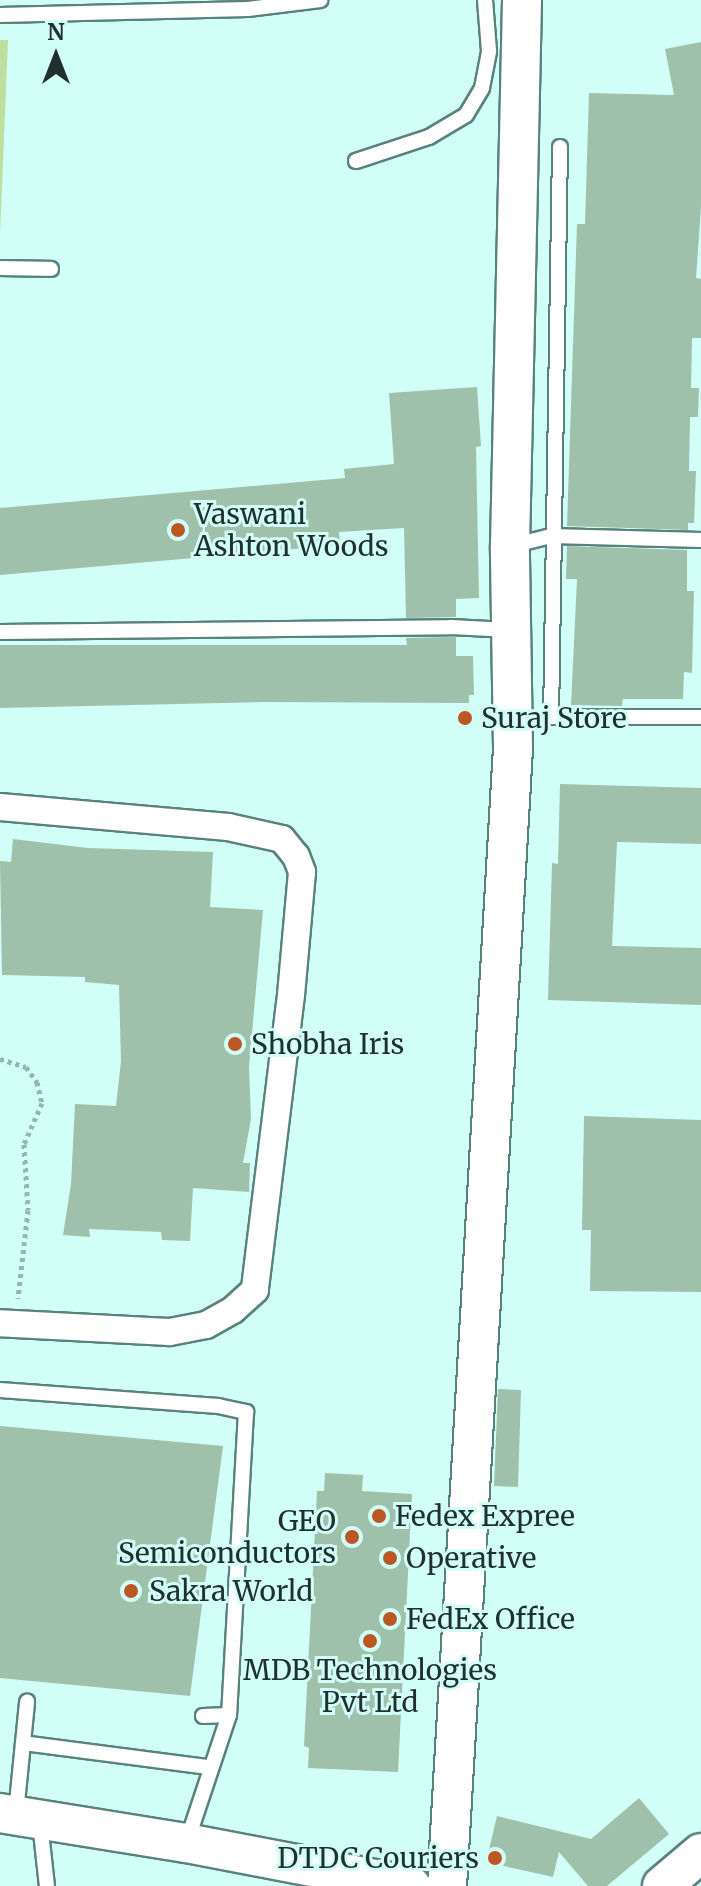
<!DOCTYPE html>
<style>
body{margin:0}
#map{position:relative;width:701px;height:1886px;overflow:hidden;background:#d2fef8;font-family:Merriweather,serif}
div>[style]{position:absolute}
.green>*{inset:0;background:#bedf9d}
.building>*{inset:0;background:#9fc0ab}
.path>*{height:5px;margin-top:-2.5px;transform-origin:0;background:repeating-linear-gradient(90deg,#94b6b2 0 4px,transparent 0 8px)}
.roads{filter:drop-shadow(2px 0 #5a827d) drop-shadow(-2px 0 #5a827d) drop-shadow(0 2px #5a827d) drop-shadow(0 -2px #5a827d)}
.lane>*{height:14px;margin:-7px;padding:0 7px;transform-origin:7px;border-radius:7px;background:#fff}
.street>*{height:26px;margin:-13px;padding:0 13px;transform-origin:13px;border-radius:13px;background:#fff}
.secondary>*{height:38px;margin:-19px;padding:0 19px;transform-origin:19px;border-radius:19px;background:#fff}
.dots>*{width:22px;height:22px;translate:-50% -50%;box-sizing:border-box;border:4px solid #d2fef8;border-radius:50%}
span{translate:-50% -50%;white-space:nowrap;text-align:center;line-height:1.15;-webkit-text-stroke:6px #d2fef8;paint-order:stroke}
.poi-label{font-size:28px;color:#1f302e}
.left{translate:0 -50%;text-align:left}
.right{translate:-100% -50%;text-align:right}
.north{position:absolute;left:16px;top:16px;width:80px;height:80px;-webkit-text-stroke:6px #d2fef8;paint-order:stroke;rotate:0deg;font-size:22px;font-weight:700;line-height:32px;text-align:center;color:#1f302e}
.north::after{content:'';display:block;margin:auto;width:28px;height:36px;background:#1f302e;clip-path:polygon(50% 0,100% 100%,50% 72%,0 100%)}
</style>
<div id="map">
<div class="green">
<i style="clip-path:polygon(0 40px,8px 40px,0 235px)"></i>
</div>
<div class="building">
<i style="clip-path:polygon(701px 42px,701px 207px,696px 278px,701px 279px,701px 338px,692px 338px,691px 388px,699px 388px,698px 417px,690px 417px,689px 471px,696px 471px,694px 523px,688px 523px,688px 530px,567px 526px,577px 224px,585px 224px,589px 93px,674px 95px,665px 49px)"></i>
<i style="clip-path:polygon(477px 387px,481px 446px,476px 447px,479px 598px,456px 599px,456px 617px,406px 618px,404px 528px,339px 532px,340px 545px,0 575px,0 508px,345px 478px,344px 469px,394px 464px,389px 393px)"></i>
<i style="clip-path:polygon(567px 546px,687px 550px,687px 591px,694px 591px,692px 673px,684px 672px,683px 699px,623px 699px,622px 706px,571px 705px,577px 579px,566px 579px)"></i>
<i style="clip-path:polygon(451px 637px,456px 637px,456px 656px,473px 656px,474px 695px,469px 695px,469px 703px,264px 702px,0 708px,0 645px,407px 645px,406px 638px)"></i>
<i style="clip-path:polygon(560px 784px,701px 788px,701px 844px,617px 842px,612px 946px,701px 948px,701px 1005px,548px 1000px,552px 863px,558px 864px)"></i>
<i style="clip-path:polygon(13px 839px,88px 848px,213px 852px,210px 907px,263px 910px,249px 1067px,251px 1119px,243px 1163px,250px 1163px,249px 1192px,193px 1188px,190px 1241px,162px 1240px,161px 1232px,89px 1229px,90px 1237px,63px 1235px,71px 1184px,75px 1104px,116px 1106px,121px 1061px,119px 985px,85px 982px,85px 977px,2px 975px,0 861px,11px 862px)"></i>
<i style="clip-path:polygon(584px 1116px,701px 1120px,701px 1292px,590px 1291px,591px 1230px,582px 1230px)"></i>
<i style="clip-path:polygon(498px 1389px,521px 1390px,518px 1487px,494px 1486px)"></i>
<i style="clip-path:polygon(0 1426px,223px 1446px,190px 1696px,0 1678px)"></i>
<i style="clip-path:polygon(325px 1473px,363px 1475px,362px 1491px,412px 1494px,398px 1772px,308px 1768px,309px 1748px,304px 1746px,317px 1491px,324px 1491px)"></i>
<i style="clip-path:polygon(639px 1798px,669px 1834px,607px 1886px,588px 1886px,559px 1852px,553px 1877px,486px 1862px,497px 1816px,591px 1839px)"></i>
</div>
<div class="path">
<i style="left:0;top:1059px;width:27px;rotate:17deg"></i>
<i style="left:26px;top:1067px;width:19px;rotate:54deg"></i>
<i style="left:37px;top:1082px;width:22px;rotate:77deg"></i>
<i style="left:42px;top:1103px;width:45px;rotate:113.7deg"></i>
<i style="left:24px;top:1144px;width:66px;rotate:86.5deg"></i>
<i style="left:28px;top:1210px;width:89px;rotate:96.5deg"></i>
</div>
<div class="roads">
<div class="lane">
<i style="left:0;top:15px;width:248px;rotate:-1.4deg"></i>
<i style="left:248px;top:9px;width:73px;rotate:-7.1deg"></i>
<i style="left:560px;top:147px;width:570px;rotate:90.9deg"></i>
<i style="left:551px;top:717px;width:150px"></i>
<i style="left:356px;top:161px;width:77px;rotate:-18.2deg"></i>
<i style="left:429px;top:137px;width:43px;rotate:-30.7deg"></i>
<i style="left:466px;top:115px;width:31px;rotate:-59deg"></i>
<i style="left:482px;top:88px;width:38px;rotate:-79deg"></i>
<i style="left:489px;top:51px;width:51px;rotate:-94.5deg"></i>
<i style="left:0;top:268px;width:51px;rotate:1.1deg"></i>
<i style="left:511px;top:546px;width:41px;rotate:-14deg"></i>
<i style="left:551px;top:536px;width:150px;rotate:1.5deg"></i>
<i style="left:0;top:632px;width:451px;rotate:-0.6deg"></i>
<i style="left:451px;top:627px;width:60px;rotate:2.9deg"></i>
<i style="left:0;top:1390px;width:219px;rotate:4.2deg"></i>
<i style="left:218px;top:1406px;width:29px;rotate:12deg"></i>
<i style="left:246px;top:1412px;width:303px;rotate:93.2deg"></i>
<i style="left:229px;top:1715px;width:133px;rotate:108.4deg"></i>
<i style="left:203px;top:1716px;width:26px;rotate:-2deg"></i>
<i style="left:23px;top:1743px;width:188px;rotate:7.4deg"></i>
<i style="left:16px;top:1813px;width:112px;rotate:-84.3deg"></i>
<i style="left:40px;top:1823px;width:63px;rotate:83.7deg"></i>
</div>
<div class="street">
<i style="left:0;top:807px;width:229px;rotate:5deg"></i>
<i style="left:228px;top:827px;width:55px;rotate:12.5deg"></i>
<i style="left:282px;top:839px;width:22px;rotate:51deg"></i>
<i style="left:296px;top:856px;width:17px;rotate:69deg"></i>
<i style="left:302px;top:872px;width:123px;rotate:95.1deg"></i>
<i style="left:291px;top:995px;width:297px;rotate:97deg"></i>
<i style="left:255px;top:1290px;width:30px;rotate:138deg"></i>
<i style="left:233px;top:1310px;width:31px;rotate:151deg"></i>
<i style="left:206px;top:1325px;width:38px;rotate:169deg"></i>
<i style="left:169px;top:1332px;width:169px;rotate:-177deg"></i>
</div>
<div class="secondary">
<i style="left:0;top:1813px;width:188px;rotate:9.2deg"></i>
<i style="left:186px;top:1843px;width:229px;rotate:10.8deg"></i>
<i style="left:447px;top:1886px;width:1140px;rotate:-86.68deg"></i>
<i style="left:513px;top:748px;width:202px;rotate:-90.9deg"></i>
<i style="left:510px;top:546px;width:546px;rotate:-88.74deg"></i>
<i style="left:662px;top:1886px;width:51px;rotate:-40.2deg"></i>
</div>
</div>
<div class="dots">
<i style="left:178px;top:530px;background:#bb5722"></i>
<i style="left:465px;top:718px;background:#bb5722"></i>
<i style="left:235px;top:1044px;background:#bb5722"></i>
<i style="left:379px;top:1516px;background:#bb5722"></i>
<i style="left:352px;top:1537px;background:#bb5722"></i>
<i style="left:390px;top:1558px;background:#bb5722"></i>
<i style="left:131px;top:1591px;background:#bb5722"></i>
<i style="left:390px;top:1619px;background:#bb5722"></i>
<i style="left:370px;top:1641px;background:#bb5722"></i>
<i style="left:495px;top:1858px;background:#bb5722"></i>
</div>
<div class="poi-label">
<span class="left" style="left:194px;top:530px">Vaswani<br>Ashton Woods</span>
<span class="left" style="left:481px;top:718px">Suraj Store</span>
<span class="left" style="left:251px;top:1044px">Shobha Iris</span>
<span class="left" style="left:395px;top:1516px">Fedex Expree</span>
<span class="right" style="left:336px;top:1537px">GEO<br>Semiconductors</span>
<span class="left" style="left:406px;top:1558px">Operative</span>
<span class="left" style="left:149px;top:1591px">Sakra World</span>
<span class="left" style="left:406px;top:1619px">FedEx Office</span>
<span style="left:370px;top:1686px">MDB Technologies<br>Pvt Ltd</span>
<span class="right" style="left:479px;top:1858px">DTDC Couriers</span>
</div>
<div class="north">N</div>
</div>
